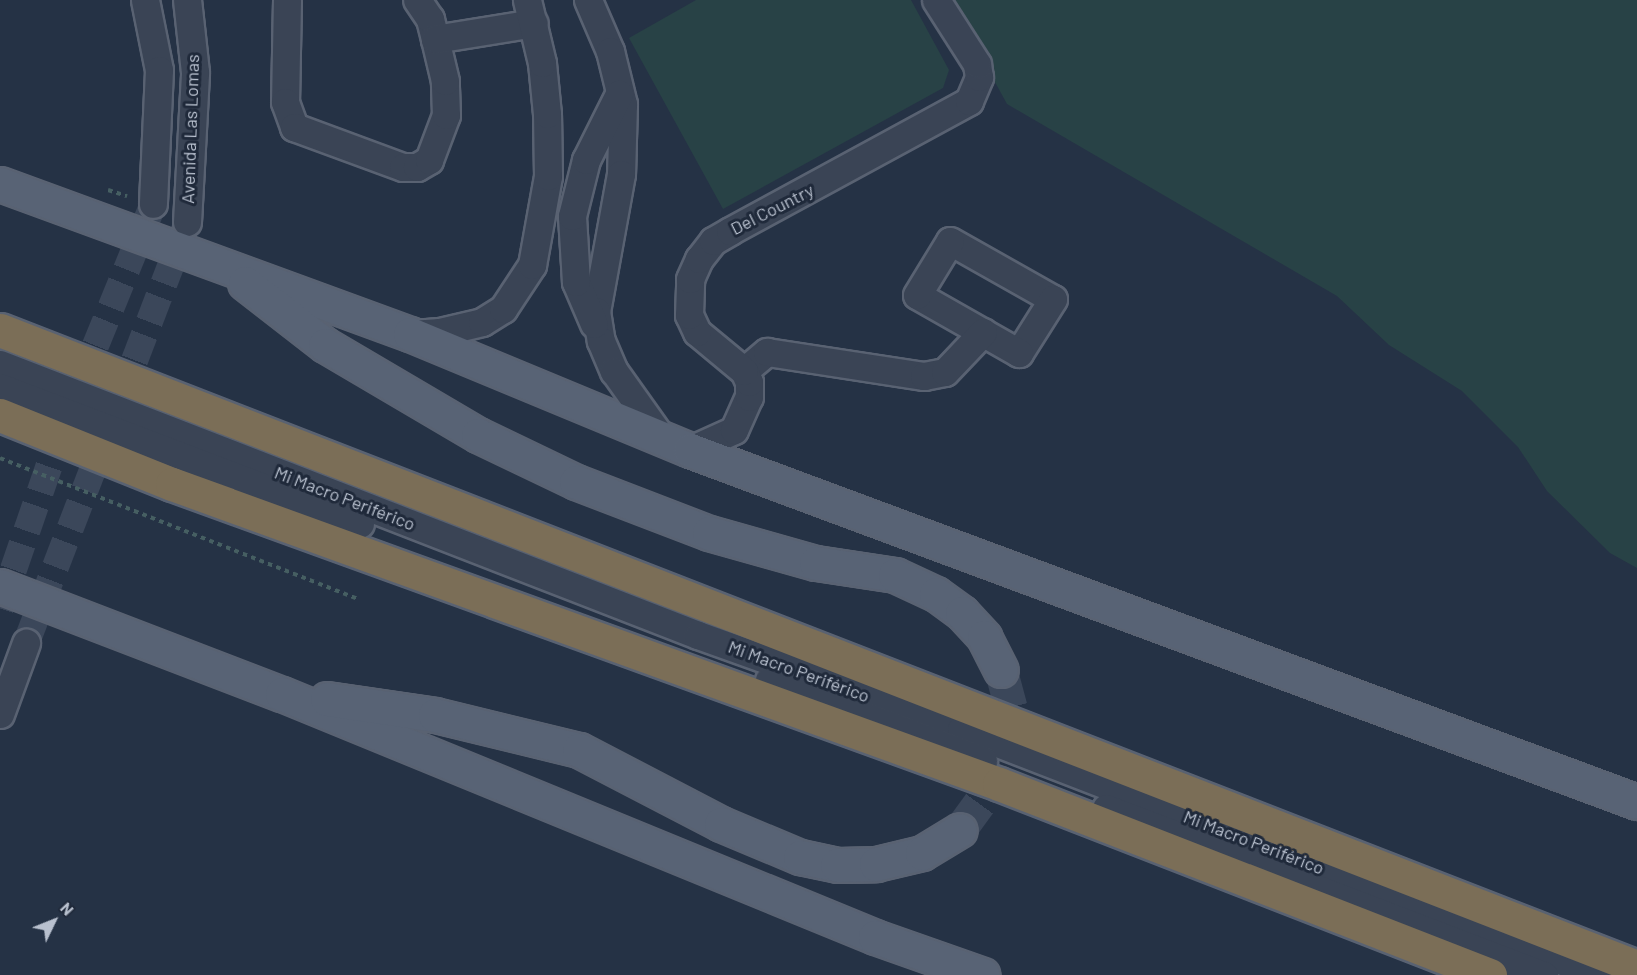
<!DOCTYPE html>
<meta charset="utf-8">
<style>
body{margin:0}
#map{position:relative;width:1637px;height:975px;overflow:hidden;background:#253245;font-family:Barlow,sans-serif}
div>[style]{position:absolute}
.green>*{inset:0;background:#284246}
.minor-tunnel>*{height:27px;margin-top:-13.5px;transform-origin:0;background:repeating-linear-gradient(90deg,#3b475a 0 27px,transparent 0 41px)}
.major-tunnel>*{height:33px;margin-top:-16.5px;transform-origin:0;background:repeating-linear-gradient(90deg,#3b475a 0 33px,transparent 0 49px)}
.path>*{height:4px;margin-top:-2px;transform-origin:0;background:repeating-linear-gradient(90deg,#465f62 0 4.5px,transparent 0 9px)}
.roads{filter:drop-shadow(2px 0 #596272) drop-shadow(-2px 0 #596272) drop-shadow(0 2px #596272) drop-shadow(0 -2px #596272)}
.minor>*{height:27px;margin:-13.5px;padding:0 13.5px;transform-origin:13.5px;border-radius:13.5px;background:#3a4455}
.major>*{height:33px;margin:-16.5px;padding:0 16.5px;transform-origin:16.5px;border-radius:16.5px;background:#586375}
.highway>*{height:33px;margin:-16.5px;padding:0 16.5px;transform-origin:16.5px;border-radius:16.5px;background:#7b6e57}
span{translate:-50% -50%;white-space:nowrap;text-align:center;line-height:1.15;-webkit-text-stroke:6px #1f293a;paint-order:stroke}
.street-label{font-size:18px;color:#b8c0ce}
.north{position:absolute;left:24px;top:891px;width:60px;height:60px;-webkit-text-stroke:4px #1f293a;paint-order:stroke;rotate:47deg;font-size:16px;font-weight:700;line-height:24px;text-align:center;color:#b8c0ce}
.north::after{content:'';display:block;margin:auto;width:21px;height:27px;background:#b8c0ce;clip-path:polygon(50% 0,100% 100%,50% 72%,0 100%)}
</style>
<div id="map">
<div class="green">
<i style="clip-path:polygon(696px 0,911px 0,949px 70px,943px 88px,723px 209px,629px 38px)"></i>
<i style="clip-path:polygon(950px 0,1637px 0,1637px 568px,1610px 553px,1547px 491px,1518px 447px,1462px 391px,1389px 345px,1337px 296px,1007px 104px)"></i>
</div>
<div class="minor-tunnel">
<i style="left:80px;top:383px;width:193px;rotate:-67.8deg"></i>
<i style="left:120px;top:398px;width:180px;rotate:-69.1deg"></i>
<i style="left:0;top:608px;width:200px;rotate:-71deg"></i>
<i style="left:26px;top:643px;width:221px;rotate:-69deg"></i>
</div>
<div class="major-tunnel">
<i style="left:960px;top:830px;width:39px;rotate:-54deg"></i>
<i style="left:983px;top:798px;width:72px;rotate:-70.6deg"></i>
<i style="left:1007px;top:730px;width:23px;rotate:-80deg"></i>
<i style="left:1011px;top:707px;width:38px;rotate:-105deg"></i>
</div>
<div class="path">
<i style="left:108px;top:190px;width:20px;rotate:18deg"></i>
<i style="left:0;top:458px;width:383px;rotate:21.5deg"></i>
</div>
<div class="roads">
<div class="minor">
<i style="left:145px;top:0;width:71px;rotate:78.7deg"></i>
<i style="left:159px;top:70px;width:134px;rotate:92.6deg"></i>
<i style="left:287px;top:0;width:102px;rotate:91.1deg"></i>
<i style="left:285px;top:102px;width:27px;rotate:70deg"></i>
<i style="left:294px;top:127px;width:116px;rotate:20.2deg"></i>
<i style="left:403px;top:167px;width:14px"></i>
<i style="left:417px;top:167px;width:14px;rotate:-30deg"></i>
<i style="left:429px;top:160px;width:48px;rotate:-69.3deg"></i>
<i style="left:446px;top:115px;width:34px;rotate:-92deg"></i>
<i style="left:445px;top:81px;width:43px;rotate:-103.4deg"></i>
<i style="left:435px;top:39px;width:21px;rotate:-104deg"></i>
<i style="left:430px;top:19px;width:23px;rotate:-124deg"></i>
<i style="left:588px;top:0;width:56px;rotate:66.7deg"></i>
<i style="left:610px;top:51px;width:55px;rotate:76.2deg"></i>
<i style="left:623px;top:104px;width:70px;rotate:91.6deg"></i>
<i style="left:621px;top:174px;width:139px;rotate:100.3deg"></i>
<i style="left:596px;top:311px;width:30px;rotate:81deg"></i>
<i style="left:601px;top:341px;width:33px;rotate:67deg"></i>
<i style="left:614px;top:371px;width:85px;rotate:54.6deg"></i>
<i style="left:435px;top:39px;width:100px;rotate:-9.2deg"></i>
<i style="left:187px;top:222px;width:150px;rotate:-86.9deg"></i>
<i style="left:195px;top:72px;width:72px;rotate:-96.3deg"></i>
<i style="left:950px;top:241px;width:118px;rotate:29.4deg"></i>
<i style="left:1053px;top:299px;width:64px;rotate:122.2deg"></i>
<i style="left:1019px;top:353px;width:117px;rotate:-150.4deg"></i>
<i style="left:917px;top:295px;width:63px;rotate:-58.6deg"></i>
<i style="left:594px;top:324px;width:46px;rotate:-113.2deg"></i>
<i style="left:576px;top:282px;width:66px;rotate:-93.5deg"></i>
<i style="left:572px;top:216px;width:58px;rotate:-76deg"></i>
<i style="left:586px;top:160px;width:74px;rotate:-63.4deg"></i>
<i style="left:411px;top:334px;width:29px;rotate:-4deg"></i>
<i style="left:440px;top:332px;width:43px;rotate:-13.4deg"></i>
<i style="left:482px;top:322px;width:25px;rotate:-32deg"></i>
<i style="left:503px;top:309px;width:53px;rotate:-56.6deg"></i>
<i style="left:532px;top:265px;width:90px;rotate:-79.8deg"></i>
<i style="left:548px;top:176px;width:62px;rotate:-90.9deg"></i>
<i style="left:547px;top:114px;width:51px;rotate:-95.6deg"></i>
<i style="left:542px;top:63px;width:65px;rotate:-103.4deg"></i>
<i style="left:0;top:364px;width:749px;rotate:21.22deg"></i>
<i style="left:698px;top:635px;width:279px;rotate:19.7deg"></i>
<i style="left:961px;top:729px;width:684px;rotate:21.09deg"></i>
<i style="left:744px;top:371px;width:30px;rotate:-40deg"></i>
<i style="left:767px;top:352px;width:159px;rotate:8.7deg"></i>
<i style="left:924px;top:376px;width:21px;rotate:-11deg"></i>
<i style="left:945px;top:372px;width:55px;rotate:-46.5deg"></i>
<i style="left:0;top:387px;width:385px;rotate:20.8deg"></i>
<i style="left:690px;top:450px;width:48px;rotate:-24.4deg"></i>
<i style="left:734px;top:430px;width:36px;rotate:-66deg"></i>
<i style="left:749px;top:397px;width:15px;rotate:-90deg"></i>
<i style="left:749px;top:382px;width:12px;rotate:-114deg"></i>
<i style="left:744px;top:371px;width:61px;rotate:-140.3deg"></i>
<i style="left:697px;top:332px;width:19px;rotate:-115deg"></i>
<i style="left:689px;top:315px;width:36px;rotate:-88deg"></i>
<i style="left:690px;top:279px;width:22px;rotate:-66deg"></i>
<i style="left:699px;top:259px;width:23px;rotate:-52deg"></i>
<i style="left:713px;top:241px;width:20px;rotate:-30deg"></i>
<i style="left:730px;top:231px;width:272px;rotate:-28.5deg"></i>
<i style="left:969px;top:101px;width:26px;rotate:-67deg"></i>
<i style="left:979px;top:77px;width:13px;rotate:-99deg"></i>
<i style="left:977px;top:64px;width:76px;rotate:-122.6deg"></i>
<i style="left:769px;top:680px;width:229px;rotate:20.7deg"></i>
<i style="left:0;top:714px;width:76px;rotate:-69.9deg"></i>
<i style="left:1106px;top:808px;width:469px;rotate:20.9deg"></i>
</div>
<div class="major">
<i style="left:0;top:184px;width:437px;rotate:20.1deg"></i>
<i style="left:410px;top:334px;width:303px;rotate:22.5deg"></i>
<i style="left:690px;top:450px;width:1010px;rotate:20.39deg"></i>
<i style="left:245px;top:283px;width:101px;rotate:37.8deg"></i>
<i style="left:325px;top:345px;width:178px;rotate:30.5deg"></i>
<i style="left:478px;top:435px;width:109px;rotate:25.6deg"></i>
<i style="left:576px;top:482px;width:142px;rotate:21deg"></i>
<i style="left:709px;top:533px;width:111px;rotate:15.7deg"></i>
<i style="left:816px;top:563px;width:80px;rotate:8.6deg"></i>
<i style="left:895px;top:575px;width:45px;rotate:24.9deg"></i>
<i style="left:936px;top:594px;width:32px;rotate:36deg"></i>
<i style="left:962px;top:613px;width:33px;rotate:47deg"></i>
<i style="left:984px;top:637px;width:37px;rotate:63deg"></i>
<i style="left:0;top:586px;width:302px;rotate:21deg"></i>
<i style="left:282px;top:694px;width:641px;rotate:22.28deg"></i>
<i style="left:875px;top:937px;width:114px;rotate:19.4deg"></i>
<i style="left:327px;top:699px;width:109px;rotate:8.4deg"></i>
<i style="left:435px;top:715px;width:148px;rotate:13.7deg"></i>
<i style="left:579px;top:750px;width:160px;rotate:27.5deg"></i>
<i style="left:721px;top:824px;width:86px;rotate:22.7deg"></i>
<i style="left:800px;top:857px;width:38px;rotate:12deg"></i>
<i style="left:837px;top:865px;width:39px;rotate:-1deg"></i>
<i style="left:876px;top:864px;width:47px;rotate:-13.4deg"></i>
<i style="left:922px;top:853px;width:44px;rotate:-31.2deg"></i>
</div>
<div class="highway">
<i style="left:0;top:330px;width:1757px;rotate:21.26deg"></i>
<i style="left:0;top:415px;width:185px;rotate:21.9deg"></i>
<i style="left:172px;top:484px;width:880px;rotate:19.94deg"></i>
<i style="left:999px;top:784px;width:527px;rotate:21.26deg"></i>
</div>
</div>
<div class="street-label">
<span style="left:190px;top:129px;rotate:-88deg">Avenida Las Lomas</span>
<span style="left:772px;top:209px;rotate:-27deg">Del Country</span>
<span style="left:345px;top:498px;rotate:21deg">Mi Macro Periférico</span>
<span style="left:799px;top:671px;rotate:20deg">Mi Macro Periférico</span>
<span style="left:1254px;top:842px;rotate:21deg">Mi Macro Periférico</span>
</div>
<div class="north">N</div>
</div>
